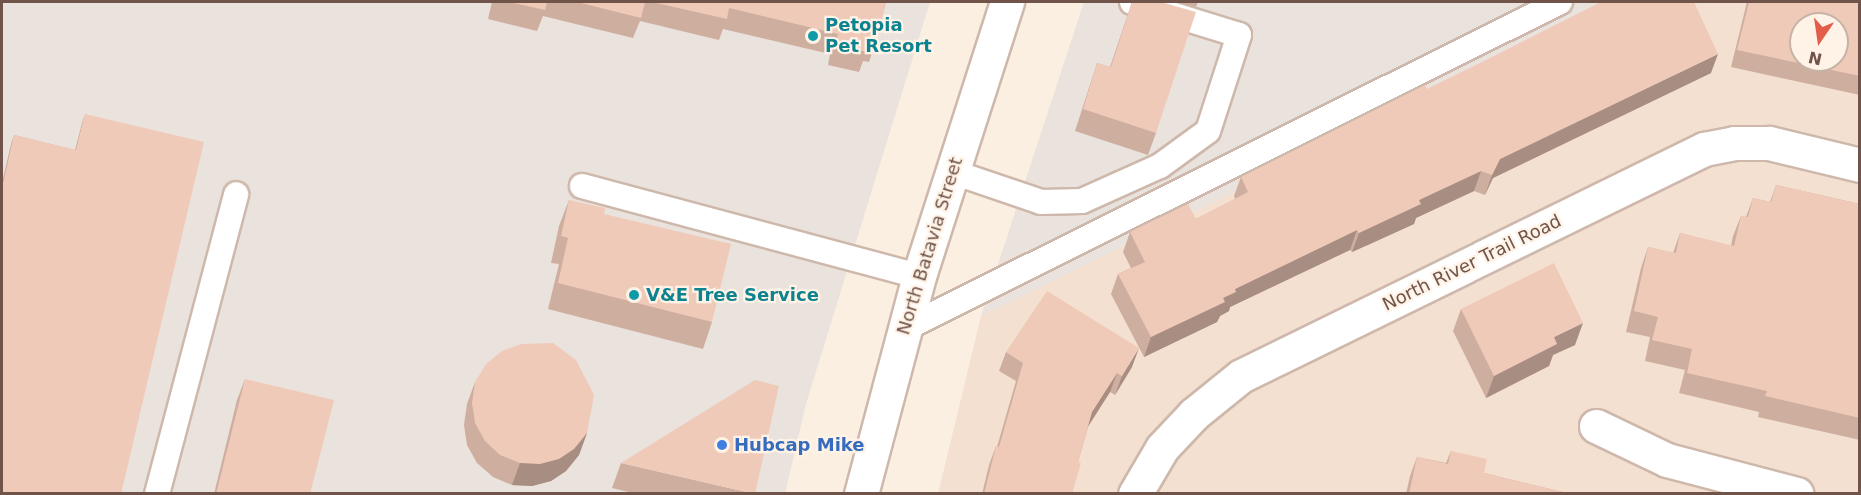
<!DOCTYPE html>
<style>
body{margin:0}
#map{position:relative;width:1861px;height:495px;overflow:hidden;background:#fbefe1;font-family:"DejaVu Sans",sans-serif}
div>[style]{position:absolute}
.residential>*{inset:0;background:#f3e0d0}
.industrial>*{inset:0;background:#eae2dc}
.roads{filter:drop-shadow(2px 0 #ceb8ab) drop-shadow(-2px 0 #ceb8ab) drop-shadow(0 2px #ceb8ab) drop-shadow(0 -2px #ceb8ab)}
.lane>*{height:24px;margin:-12px;padding:0 12px;transform-origin:12px;border-radius:12px;background:#fff}
.street>*{height:33px;margin:-16.5px;padding:0 16.5px;transform-origin:16.5px;border-radius:16.5px;background:#fff}
.secondary>*{height:33px;margin:-16.5px;padding:0 16.5px;transform-origin:16.5px;border-radius:16.5px;background:#fff}
.wall>*{inset:0;background:#ceae9f}
.shaded-wall>*{inset:0;background:#a88d82}
.building>*{inset:0;background:#f0cab9}
.dots>*{width:16px;height:16px;translate:-50% -50%;box-sizing:border-box;border:3px solid #fff3e7;border-radius:50%}
span{translate:-50% -50%;white-space:nowrap;text-align:center;line-height:1.15;-webkit-text-stroke:4.5px #fff3e7;paint-order:stroke}
.culture-label{font-size:18px;color:#0d838f;font-weight:700}
.left{translate:0 -50%;text-align:left}
.street-label{font-size:18px;color:#715449}
.shop-label{font-size:18px;color:#366cbe;font-weight:700}
.frame{position:absolute;inset:0;border:3px solid #715449;pointer-events:none}
.north{position:absolute;left:1789px;top:12px;width:60px;height:60px;box-sizing:border-box;background:#fff3e7;border:2px solid #c6b3a8;border-radius:50%;rotate:193deg;font-size:16px;font-weight:700;line-height:24px;text-align:center;color:#715449}
.north::after{content:'';display:block;margin:auto;width:21px;height:27px;background:#e25e49;clip-path:polygon(50% 0,100% 100%,50% 72%,0 100%)}
</style>
<div id="map">
<div class="residential">
<i style="clip-path:polygon(evenodd,1623px 2px,1859px 2px,1859px 493px,938px 494px,981px 316px,1623px 2px,1801px 24px,1837px 24px,1837px 60px,1801px 60px,1801px 24px)"></i>
</div>
<div class="industrial">
<i style="clip-path:polygon(2px 2px,930px 2px,806px 404px,785px 494px,2px 493px)"></i>
<i style="clip-path:polygon(1084px 2px,1623px 2px,981px 316px)"></i>
</div>
<div class="roads">
<div class="lane">
<i style="left:953px;top:172px;width:93px;rotate:18.8deg"></i>
<i style="left:1041px;top:202px;width:41px;rotate:-1.4deg"></i>
<i style="left:1082px;top:201px;width:85px;rotate:-24.2deg"></i>
<i style="left:1160px;top:166px;width:59px;rotate:-36.1deg"></i>
<i style="left:1208px;top:131px;width:101px;rotate:-72.1deg"></i>
<i style="left:1239px;top:35px;width:112px;rotate:-162.9deg"></i>
<i style="left:582px;top:186px;width:349px;rotate:15deg"></i>
<i style="left:904px;top:329px;width:733px;rotate:-26.5deg"></i>
<i style="left:157px;top:494px;width:310px;rotate:-75.2deg"></i>
</div>
<div class="street">
<i style="left:1596px;top:426px;width:79px;rotate:25.6deg"></i>
<i style="left:1667px;top:460px;width:134px;rotate:14.7deg"></i>
<i style="left:1135px;top:494px;width:53px;rotate:-59.6deg"></i>
<i style="left:1162px;top:448px;width:47px;rotate:-46.7deg"></i>
<i style="left:1194px;top:414px;width:60px;rotate:-39deg"></i>
<i style="left:1241px;top:376px;width:516px;rotate:-26.12deg"></i>
<i style="left:1704px;top:149px;width:31px;rotate:-11deg"></i>
<i style="left:1734px;top:143px;width:35px"></i>
<i style="left:1769px;top:143px;width:94px;rotate:13.6deg"></i>
</div>
<div class="secondary">
<i style="left:861px;top:494px;width:226px;rotate:-75.1deg"></i>
<i style="left:919px;top:276px;width:288px;rotate:-72.2deg"></i>
</div>
</div>
<div class="wall">
<i style="clip-path:polygon(492px 2px,886px 2px,876px 41px,869px 62px,863px 61px,859px 72px,828px 65px,830px 54px,723px 29px,719px 40px,640px 21px,633px 38px,543px 16px,537px 31px,488px 19px)"></i>
<i style="clip-path:polygon(1132px 2px,1156px 133px,1148px 155px,1075px 131px,1097px 63px,1110px 67px)"></i>
<i style="clip-path:polygon(1179px 2px,1198px 2px,1196px 7px)"></i>
<i style="clip-path:polygon(1747px 2px,1860px 2px,1860px 95px,1731px 67px)"></i>
<i style="clip-path:polygon(1711px 73px,1493px 178px,1485px 195px,1474px 191px,1416px 218px,1414px 224px,1352px 252px,1350px 250px,1230px 307px,1229px 311px,1220px 316px,1217px 322px,1144px 357px,1111px 294px,1118px 274px,1131px 268px,1123px 252px,1130px 232px,1196px 219px,1235px 199px,1234px 196px,1241px 177px,1427px 89px)"></i>
<i style="clip-path:polygon(85px 114px,2px 494px,2px 183px,11px 144px,14px 135px,75px 150px,82px 123px)"></i>
<i style="clip-path:polygon(1776px 185px,1860px 204px,1860px 440px,1758px 417px,1759px 412px,1679px 393px,1685px 370px,1645px 361px,1650px 337px,1626px 332px,1641px 268px,1648px 247px,1673px 253px,1680px 233px,1731px 246px,1733px 236px,1741px 216px,1746px 217px,1753px 198px,1770px 202px)"></i>
<i style="clip-path:polygon(569px 200px,604px 214px,712px 322px,703px 349px,548px 309px,559px 264px,551px 263px,559px 226px)"></i>
<i style="clip-path:polygon(1461px 309px,1575px 345px,1553px 355px,1549px 366px,1486px 398px,1453px 331px)"></i>
<i style="clip-path:polygon(1006px 352px,1132px 367px,1115px 395px,1110px 392px,1088px 427px,1078px 462px,1072px 494px,982px 494px,989px 465px,996px 446px,997px 447px,1016px 381px,999px 371px)"></i>
<i style="clip-path:polygon(245px 379px,310px 494px,214px 494px,237px 400px)"></i>
<i style="clip-path:polygon(475px 382px,587px 433px,579px 455px,566px 471px,551px 481px,532px 486px,512px 485px,493px 477px,477px 463px,467px 445px,464px 425px,467px 404px)"></i>
<i style="clip-path:polygon(1451px 451px,1484px 473px,1571px 494px,1406px 494px,1410px 476px,1417px 457px,1446px 463px)"></i>
<i style="clip-path:polygon(621px 463px,755px 494px,637px 494px,612px 488px)"></i>
</div>
<div class="shaded-wall">
<i style="clip-path:polygon(1718px 54px,1711px 73px,1493px 178px,1485px 195px,1492px 175px,1500px 159px)"></i>
<i style="clip-path:polygon(1481px 171px,1474px 191px,1416px 218px,1414px 224px,1352px 252px,1359px 233px,1419px 200px)"></i>
<i style="clip-path:polygon(1357px 230px,1350px 250px,1230px 307px,1229px 311px,1220px 316px,1217px 322px,1144px 357px,1151px 337px,1223px 298px,1235px 289px)"></i>
<i style="clip-path:polygon(1583px 323px,1575px 345px,1553px 355px,1549px 366px,1486px 398px,1494px 376px,1554px 337px)"></i>
<i style="clip-path:polygon(1139px 348px,1132px 367px,1115px 395px,1122px 376px)"></i>
<i style="clip-path:polygon(1117px 373px,1110px 392px,1085px 431px,1092px 412px)"></i>
<i style="clip-path:polygon(587px 433px,579px 455px,566px 471px,551px 481px,532px 486px,512px 485px,520px 463px)"></i>
</div>
<div class="building">
<i style="clip-path:polygon(509px 2px,547px 2px,545px 10px)"></i>
<i style="clip-path:polygon(577px 2px,645px 2px,641px 18px)"></i>
<i style="clip-path:polygon(652px 2px,886px 2px,876px 41px,869px 40px,867px 52px,835px 45px,838px 34px,729px 8px,727px 19px)"></i>
<i style="clip-path:polygon(1132px 2px,1161px 2px,1196px 12px,1156px 133px,1083px 109px,1097px 63px,1111px 67px)"></i>
<i style="clip-path:polygon(1601px 2px,1694px 2px,1718px 54px,1500px 159px,1492px 175px,1481px 171px,1419px 200px,1421px 204px,1359px 233px,1357px 230px,1235px 289px,1236px 292px,1223px 298px,1225px 302px,1151px 337px,1118px 274px,1145px 262px,1130px 232px,1188px 204px,1196px 219px,1248px 192px,1241px 177px,1425px 85px,1427px 89px,1488px 59px)"></i>
<i style="clip-path:polygon(evenodd,1749px 2px,1860px 2px,1860px 76px,1737px 50px,1749px 2px,1801px 24px,1837px 24px,1837px 60px,1801px 60px,1801px 24px)"></i>
<i style="clip-path:polygon(85px 114px,204px 142px,121px 494px,2px 494px,2px 188px,14px 135px,76px 150px)"></i>
<i style="clip-path:polygon(1776px 185px,1860px 204px,1860px 418px,1765px 396px,1767px 391px,1687px 373px,1692px 349px,1652px 340px,1658px 317px,1634px 311px,1648px 247px,1676px 253px,1680px 233px,1734px 246px,1741px 216px,1748px 217px,1753px 198px,1771px 202px)"></i>
<i style="clip-path:polygon(569px 200px,605px 208px,604px 214px,731px 244px,712px 322px,558px 283px,568px 238px,561px 236px)"></i>
<i style="clip-path:polygon(1554px 263px,1583px 323px,1554px 337px,1557px 344px,1494px 376px,1461px 309px)"></i>
<i style="clip-path:polygon(1047px 291px,1139px 348px,1122px 376px,1117px 373px,1092px 412px,1078px 462px,1081px 463px,1072px 493px,1069px 492px,1069px 494px,984px 494px,996px 446px,999px 447px,1023px 363px,1006px 352px)"></i>
<i style="clip-path:polygon(553px 343px,576px 360px,594px 395px,587px 433px,574px 449px,559px 459px,540px 464px,520px 463px,500px 455px,485px 441px,475px 423px,472px 403px,475px 382px,486px 364px,502px 351px,521px 344px)"></i>
<i style="clip-path:polygon(245px 379px,334px 400px,310px 494px,216px 494px)"></i>
<i style="clip-path:polygon(755px 380px,779px 386px,755px 494px,621px 463px)"></i>
<i style="clip-path:polygon(1451px 451px,1487px 459px,1484px 473px,1571px 494px,1409px 494px,1417px 457px,1448px 464px)"></i>
</div>
<div class="dots">
<i style="left:813px;top:36px;background:#0f9aa8"></i>
<i style="left:634px;top:295px;background:#0f9aa8"></i>
<i style="left:722px;top:445px;background:#3f7fe0"></i>
</div>
<div class="culture-label">
<span class="left" style="left:825px;top:36px">Petopia<br>Pet Resort</span>
<span class="left" style="left:646px;top:295px">V&amp;E Tree Service</span>
</div>
<div class="street-label">
<span style="left:930px;top:246px;rotate:-73deg">North Batavia Street</span>
<span style="left:1472px;top:263px;rotate:-26deg">North River Trail Road</span>
</div>
<div class="shop-label">
<span class="left" style="left:734px;top:445px">Hubcap Mike</span>
</div>
<div class="frame"></div>
<div class="north">N</div>
</div>
